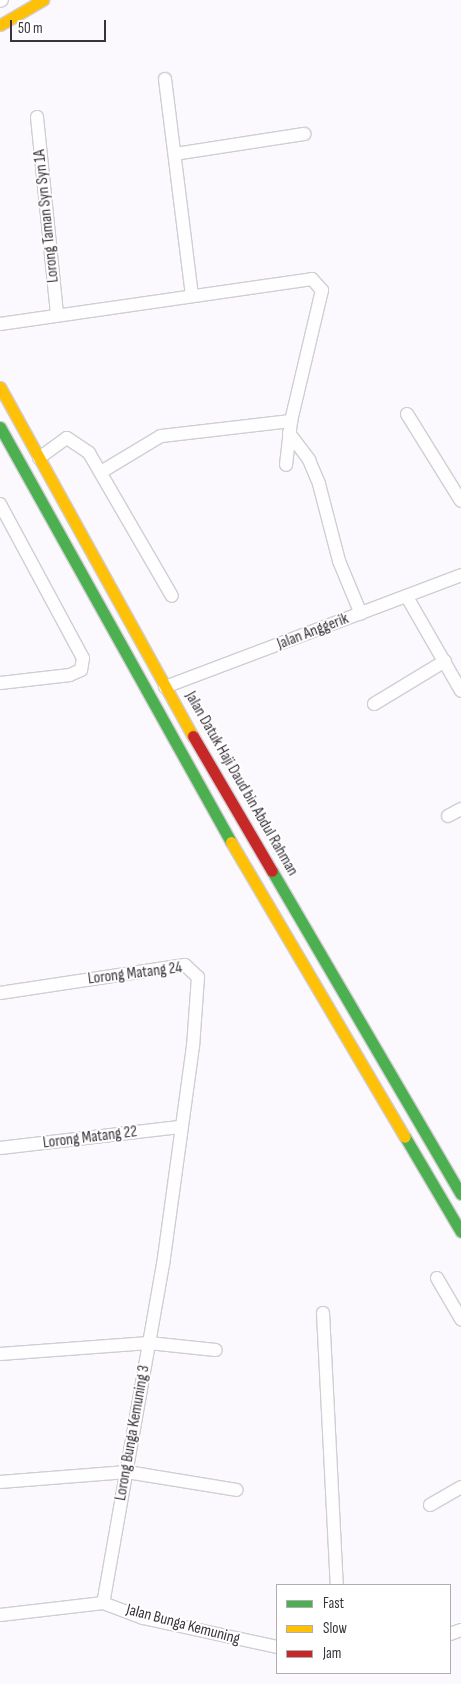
<!DOCTYPE html>
<style>
body{margin:0}
#map{position:relative;width:461px;height:1684px;overflow:hidden;background:#fbf9fd;font-family:"Sofia Sans Condensed",sans-serif}
div>[style]{position:absolute}
.roads{filter:drop-shadow(1px 0 #d1ced3) drop-shadow(-1px 0 #d1ced3) drop-shadow(0 1px #d1ced3) drop-shadow(0 -1px #d1ced3)}
.street>*{height:12px;margin:-6px;padding:0 6px;transform-origin:6px;border-radius:6px;background:#fefeff}
.fast>*{height:11px;margin:-5.5px;padding:0 5.5px;transform-origin:5.5px;border-radius:5.5px;background:#4caf50}
.slow>*{height:11px;margin:-5.5px;padding:0 5.5px;transform-origin:5.5px;border-radius:5.5px;background:#ffc107}
.jam>*{height:11px;margin:-5.5px;padding:0 5.5px;transform-origin:5.5px;border-radius:5.5px;background:#c62828}
span{translate:-50% -50%;white-space:nowrap;text-align:center;line-height:1.15;-webkit-text-stroke:4px #fff;paint-order:stroke}
.street-label{font-size:16px;color:#39333b}
.legend{position:absolute;left:276px;top:1584px;width:175px;height:90px;box-sizing:border-box;background:#fff;border:1px solid #b0adb1;margin:0;padding:6px 9px;list-style:none;font-size:15px;color:#39333b}
.legend li{display:flex;align-items:center;gap:10px;height:25px}
.legend b{width:25px;border:1px solid #b0adb1}
.scale{position:absolute;left:10px;top:20px;width:96px;height:22px;box-sizing:border-box;border:2px solid #39333b;border-top:0;padding-left:6px;font-size:15px;line-height:18px;white-space:nowrap;color:#39333b;-webkit-text-stroke:4px #fff;paint-order:stroke}
</style>
<div id="map">
<div class="roads">
<div class="street">
<i style="left:0;top:1px;width:2px;rotate:-27deg"></i>
<i style="left:165px;top:79px;width:218px;rotate:82.9deg"></i>
<i style="left:37px;top:117px;width:199px;rotate:84.2deg"></i>
<i style="left:175px;top:154px;width:131px;rotate:-8.8deg"></i>
<i style="left:0;top:324px;width:315px;rotate:-8.2deg"></i>
<i style="left:312px;top:279px;width:15px;rotate:48deg"></i>
<i style="left:322px;top:290px;width:135px;rotate:103.3deg"></i>
<i style="left:291px;top:421px;width:44px;rotate:96.5deg"></i>
<i style="left:407px;top:414px;width:102px;rotate:58.2deg"></i>
<i style="left:289px;top:433px;width:34px;rotate:53deg"></i>
<i style="left:309px;top:460px;width:26px;rotate:67deg"></i>
<i style="left:319px;top:484px;width:80px;rotate:75.4deg"></i>
<i style="left:339px;top:561px;width:57px;rotate:67.5deg"></i>
<i style="left:39px;top:458px;width:34px;rotate:-36deg"></i>
<i style="left:67px;top:438px;width:27px;rotate:34deg"></i>
<i style="left:89px;top:453px;width:165px;rotate:59.9deg"></i>
<i style="left:101px;top:472px;width:70px;rotate:-31deg"></i>
<i style="left:161px;top:436px;width:131px;rotate:-6.6deg"></i>
<i style="left:0;top:504px;width:175px;rotate:61.7deg"></i>
<i style="left:83px;top:658px;width:12px;rotate:99deg"></i>
<i style="left:81px;top:670px;width:12px;rotate:156deg"></i>
<i style="left:70px;top:675px;width:70px;rotate:173.5deg"></i>
<i style="left:407px;top:597px;width:108px;rotate:60.1deg"></i>
<i style="left:165px;top:687px;width:316px;rotate:-20.7deg"></i>
<i style="left:374px;top:704px;width:83px;rotate:-31.2deg"></i>
<i style="left:448px;top:816px;width:15px;rotate:-28deg"></i>
<i style="left:0;top:993px;width:187px;rotate:-8.6deg"></i>
<i style="left:185px;top:965px;width:18px;rotate:43deg"></i>
<i style="left:198px;top:977px;width:69px;rotate:94.1deg"></i>
<i style="left:193px;top:1046px;width:220px;rotate:97.8deg"></i>
<i style="left:163px;top:1264px;width:344px;rotate:100deg"></i>
<i style="left:0;top:1148px;width:181px;rotate:-6.7deg"></i>
<i style="left:437px;top:1278px;width:48px;rotate:59.7deg"></i>
<i style="left:323px;top:1313px;width:272px;rotate:87.1deg"></i>
<i style="left:0;top:1354px;width:149px;rotate:-4.2deg"></i>
<i style="left:149px;top:1343px;width:67px;rotate:6deg"></i>
<i style="left:0;top:1482px;width:127px;rotate:-4.5deg"></i>
<i style="left:127px;top:1472px;width:111px;rotate:9.3deg"></i>
<i style="left:430px;top:1505px;width:36px;rotate:-30deg"></i>
<i style="left:0;top:1615px;width:104px;rotate:-6.6deg"></i>
<i style="left:103px;top:1603px;width:43px;rotate:20.6deg"></i>
<i style="left:143px;top:1618px;width:137px;rotate:12.2deg"></i>
<i style="left:450px;top:1634px;width:12px;rotate:-20deg"></i>
</div>
<div class="fast">
<i style="left:0;top:427px;width:475px;rotate:60.9deg"></i>
<i style="left:272px;top:871px;width:374px;rotate:59.7deg"></i>
<i style="left:405px;top:1137px;width:110px;rotate:59.5deg"></i>
</div>
<div class="slow">
<i style="left:0;top:25px;width:50px;rotate:-30.2deg"></i>
<i style="left:0;top:387px;width:399px;rotate:61.1deg"></i>
<i style="left:231px;top:842px;width:342px;rotate:59.5deg"></i>
</div>
<div class="jam">
<i style="left:193px;top:736px;width:156px;rotate:59.7deg"></i>
</div>
</div>
<div class="street-label">
<span style="left:47px;top:216px;rotate:-96deg">Lorong Taman Syn Syn 1A</span>
<span style="left:313px;top:632px;rotate:-21deg">Jalan Anggerik</span>
<span style="left:241px;top:784px;rotate:60deg">Jalan Datuk Haji Daud bin Abdul Rahman</span>
<span style="left:135px;top:974px;rotate:-7deg">Lorong Matang 24</span>
<span style="left:90px;top:1138px;rotate:-7deg">Lorong Matang 22</span>
<span style="left:133px;top:1433px;rotate:-80deg">Lorong Bunga Kemuning 3</span>
<span style="left:183px;top:1625px;rotate:15deg">Jalan Bunga Kemuning</span>
</div>
<ul class="legend">
<li><b style="height:6px;background:#4caf50"></b>Fast</li>
<li><b style="height:6px;background:#ffc107"></b>Slow</li>
<li><b style="height:6px;background:#c62828"></b>Jam</li>
</ul>
<div class="scale">50 m</div>
</div>
